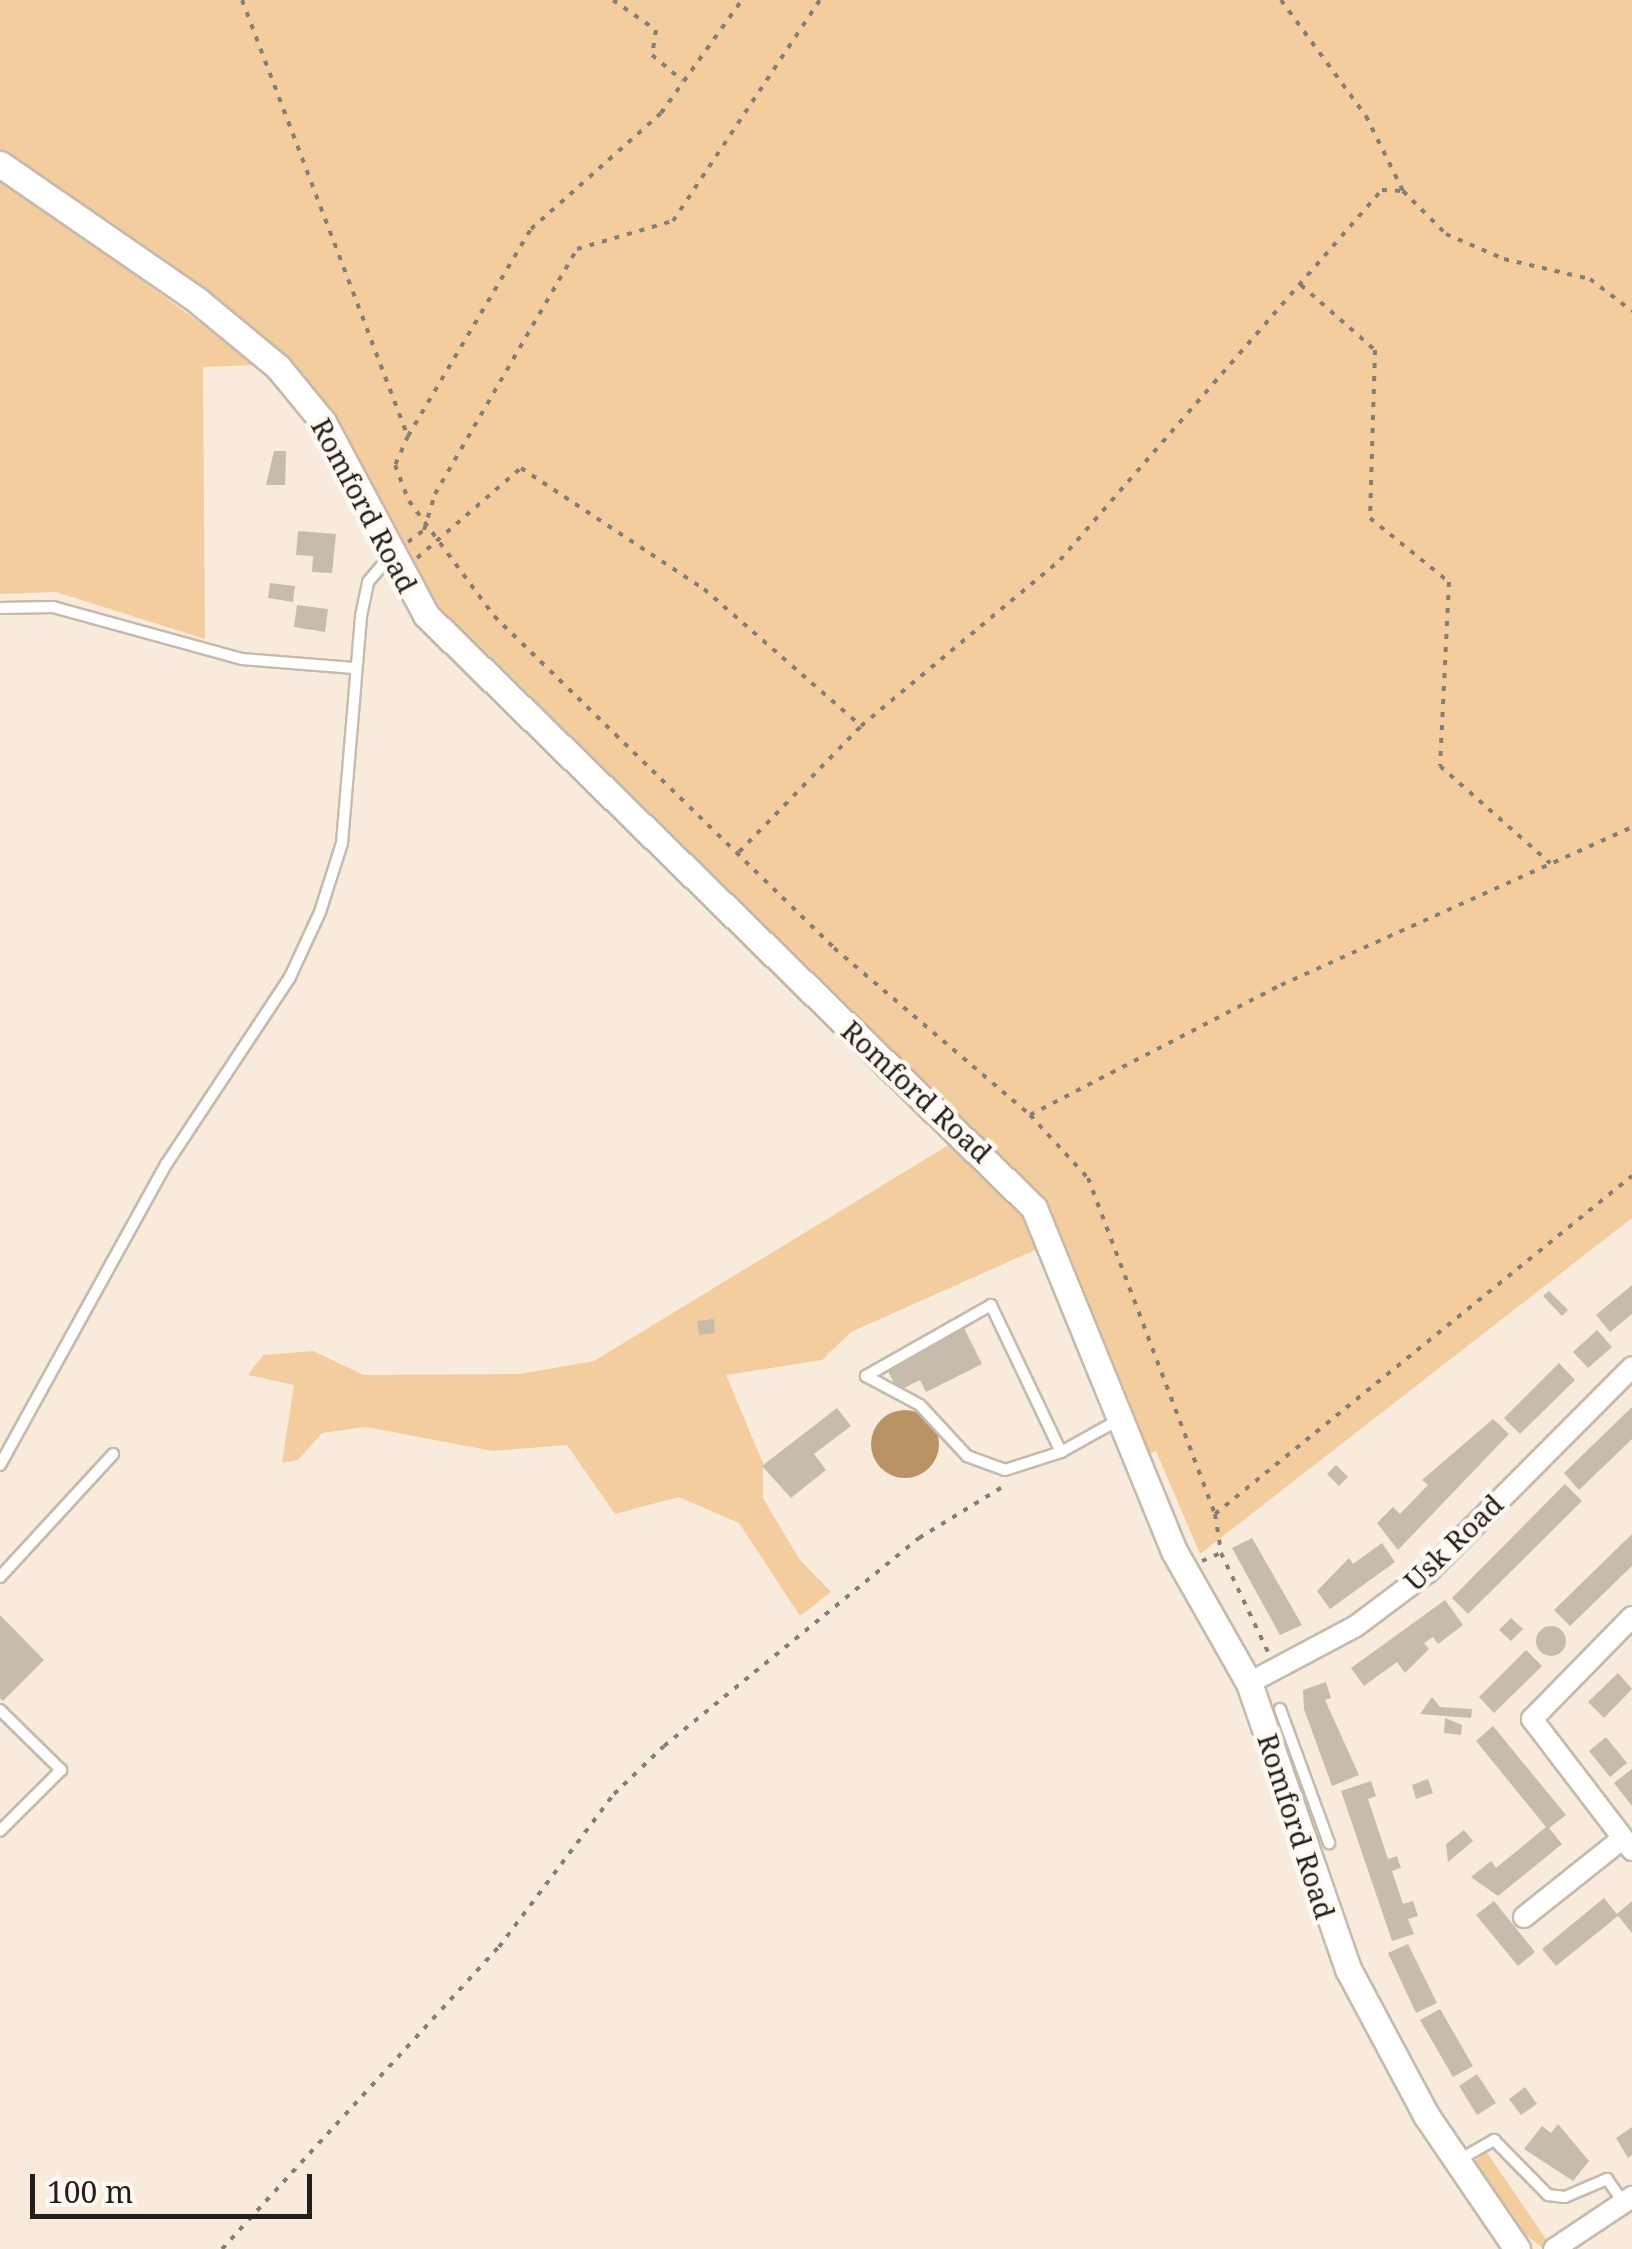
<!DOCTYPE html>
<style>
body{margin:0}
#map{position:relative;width:1632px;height:2249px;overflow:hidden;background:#f8ebdc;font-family:"Noto Serif",serif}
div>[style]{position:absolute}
.green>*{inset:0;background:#f4cd9f}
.water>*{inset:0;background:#b99365}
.round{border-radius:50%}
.building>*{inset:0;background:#c7bbac}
.path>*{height:4px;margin-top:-2px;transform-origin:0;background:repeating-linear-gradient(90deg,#867e74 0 5px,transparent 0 13px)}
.roads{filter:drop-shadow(2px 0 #c6baac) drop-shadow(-2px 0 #c6baac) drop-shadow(0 2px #c6baac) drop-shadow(0 -2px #c6baac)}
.service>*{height:10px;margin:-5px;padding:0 5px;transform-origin:5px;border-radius:5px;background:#fff}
.minor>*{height:20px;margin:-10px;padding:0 10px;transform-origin:10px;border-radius:10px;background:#fff}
.tertiary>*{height:25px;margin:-12.5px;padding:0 12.5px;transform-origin:12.5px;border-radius:12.5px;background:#fff}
span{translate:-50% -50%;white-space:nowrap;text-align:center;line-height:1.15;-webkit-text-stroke:9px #fff9f3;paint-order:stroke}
.street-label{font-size:28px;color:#221e19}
.scale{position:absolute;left:30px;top:2174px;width:282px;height:45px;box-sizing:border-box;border:5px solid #221e19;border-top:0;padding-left:12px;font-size:30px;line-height:35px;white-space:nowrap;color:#221e19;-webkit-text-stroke:8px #fff9f3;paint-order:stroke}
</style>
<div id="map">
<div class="green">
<i style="clip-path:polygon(0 0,1632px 0,1632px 1218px,1200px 1554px,1156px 1451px,1137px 1459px,1053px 1242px,851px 1332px,822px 1360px,726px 1375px,763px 1463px,763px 1498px,799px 1559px,831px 1592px,800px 1616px,739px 1523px,679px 1497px,615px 1514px,567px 1445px,493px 1451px,366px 1427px,322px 1433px,298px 1460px,282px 1463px,294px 1385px,248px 1375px,263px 1355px,313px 1351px,364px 1375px,519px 1374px,594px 1361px,965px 1135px,448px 640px,341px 452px,252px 343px,0 162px)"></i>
<i style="clip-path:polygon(0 177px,258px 365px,203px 367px,205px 639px,56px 592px,0 594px)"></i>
<i style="clip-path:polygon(1486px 2151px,1548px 2242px,1544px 2249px,1510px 2223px,1472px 2164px)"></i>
</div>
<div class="water">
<i class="round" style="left:871px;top:1410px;width:68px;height:68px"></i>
</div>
<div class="building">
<i style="clip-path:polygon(274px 451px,286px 451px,285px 485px,266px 485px)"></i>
<i style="clip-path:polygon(298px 531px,336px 534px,332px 573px,312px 572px,313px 556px,296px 555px)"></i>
<i style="clip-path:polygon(270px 583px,295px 586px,293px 602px,268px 598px)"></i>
<i style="clip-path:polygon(297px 605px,328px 609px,325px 632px,294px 627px)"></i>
<i style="clip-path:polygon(1632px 1285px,1632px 1314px,1610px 1332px,1596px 1315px)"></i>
<i style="clip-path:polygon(1549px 1291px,1568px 1310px,1562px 1316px,1543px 1296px)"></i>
<i style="clip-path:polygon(714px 1319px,715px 1333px,699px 1335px,697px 1321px)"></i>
<i style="clip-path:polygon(964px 1328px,982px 1364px,926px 1392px,920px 1380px,898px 1391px,886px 1367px)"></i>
<i style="clip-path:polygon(1597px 1330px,1612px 1347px,1588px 1368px,1573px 1352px)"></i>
<i style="clip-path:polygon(1559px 1363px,1575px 1380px,1520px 1434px,1504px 1418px)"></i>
<i style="clip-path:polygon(1632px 1407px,1632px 1439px,1579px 1490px,1564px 1473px)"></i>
<i style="clip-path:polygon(837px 1408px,851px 1426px,814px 1454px,826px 1470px,791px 1498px,762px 1466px)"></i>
<i style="clip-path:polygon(1493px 1419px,1509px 1434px,1398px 1550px,1377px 1523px,1393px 1507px,1400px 1514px,1428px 1485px,1422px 1480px)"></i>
<i style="clip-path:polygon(1336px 1465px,1348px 1477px,1339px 1486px,1327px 1474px)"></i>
<i style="clip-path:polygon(1565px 1484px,1582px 1501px,1468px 1614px,1452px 1598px)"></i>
<i style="clip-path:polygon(1632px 1534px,1632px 1566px,1570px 1626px,1554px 1610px)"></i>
<i style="clip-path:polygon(1252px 1538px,1302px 1625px,1280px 1635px,1232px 1548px)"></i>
<i style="clip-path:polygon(1382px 1543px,1395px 1562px,1330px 1609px,1317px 1591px,1349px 1558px,1353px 1564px)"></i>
<i style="clip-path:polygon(1445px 1600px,1463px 1625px,1438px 1644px,1433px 1637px,1424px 1643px,1429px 1649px,1405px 1673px,1397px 1662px,1364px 1686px,1351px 1668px)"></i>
<i style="clip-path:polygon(0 1615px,44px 1660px,3px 1701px,0 1698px)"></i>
<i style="clip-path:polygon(1511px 1618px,1523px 1629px,1511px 1641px,1499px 1630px)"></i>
<i class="round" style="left:1536px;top:1626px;width:30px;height:30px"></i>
<i style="clip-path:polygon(1526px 1650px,1542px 1666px,1494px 1713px,1479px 1697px)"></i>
<i style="clip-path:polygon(1618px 1673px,1632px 1689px,1604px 1718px,1588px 1702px)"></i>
<i style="clip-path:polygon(1326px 1682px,1331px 1698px,1325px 1700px,1359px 1775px,1332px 1786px,1304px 1709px,1303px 1690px)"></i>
<i style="clip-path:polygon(1432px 1697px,1440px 1707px,1472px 1709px,1471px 1718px,1420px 1714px)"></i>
<i style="clip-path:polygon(1445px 1718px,1462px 1725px,1461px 1735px,1444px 1733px)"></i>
<i style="clip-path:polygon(1493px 1726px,1566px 1815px,1549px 1828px,1562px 1844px,1498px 1896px,1471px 1877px,1491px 1861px,1496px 1868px,1546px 1827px,1476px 1741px)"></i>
<i style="clip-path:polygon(1606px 1737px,1627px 1763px,1610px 1777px,1589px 1751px)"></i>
<i style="clip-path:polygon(1632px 1769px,1632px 1806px,1614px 1783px)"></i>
<i style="clip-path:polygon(1428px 1779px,1433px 1793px,1416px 1799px,1412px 1785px)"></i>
<i style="clip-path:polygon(1371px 1781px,1376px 1796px,1368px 1799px,1388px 1859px,1397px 1856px,1401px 1868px,1392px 1871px,1403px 1904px,1413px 1901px,1418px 1916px,1408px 1919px,1414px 1934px,1392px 1941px,1341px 1791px)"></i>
<i style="clip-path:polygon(1464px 1830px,1473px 1841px,1448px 1862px,1446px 1844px)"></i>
<i style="clip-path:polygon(1604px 1898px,1617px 1914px,1632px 1901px,1632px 1933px,1618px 1916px,1556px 1966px,1542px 1949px)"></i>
<i style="clip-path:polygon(1494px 1901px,1535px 1952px,1518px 1966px,1476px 1915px)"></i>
<i style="clip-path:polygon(1408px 1944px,1437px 2003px,1416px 2013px,1388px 1953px)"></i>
<i style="clip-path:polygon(1440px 2009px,1473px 2066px,1453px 2077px,1420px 2020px)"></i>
<i style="clip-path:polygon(1477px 2074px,1496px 2103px,1477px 2115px,1459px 2086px)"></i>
<i style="clip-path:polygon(1525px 2087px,1537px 2104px,1521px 2115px,1509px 2099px)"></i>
<i style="clip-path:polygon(1632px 2116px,1632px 2155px,1628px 2158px,1616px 2138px,1632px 2127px)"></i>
<i style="clip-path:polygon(1558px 2124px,1589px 2161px,1573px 2181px,1524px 2149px,1542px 2126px,1551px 2133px)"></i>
</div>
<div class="path">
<i style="left:242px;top:0;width:467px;rotate:69.2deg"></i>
<i style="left:408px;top:436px;width:241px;rotate:-59.3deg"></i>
<i style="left:531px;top:229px;width:174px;rotate:-41.7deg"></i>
<i style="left:661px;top:113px;width:139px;rotate:-54.4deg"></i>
<i style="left:613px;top:0;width:52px;rotate:34.9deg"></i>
<i style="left:656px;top:30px;width:25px;rotate:99deg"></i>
<i style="left:652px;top:55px;width:40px;rotate:40deg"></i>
<i style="left:1281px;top:0;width:144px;rotate:53.8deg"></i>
<i style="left:1366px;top:116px;width:84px;rotate:63.7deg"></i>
<i style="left:1403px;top:191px;width:61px;rotate:45deg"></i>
<i style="left:1446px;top:234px;width:63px;rotate:23.3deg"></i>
<i style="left:1504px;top:259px;width:88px;rotate:13.1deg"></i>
<i style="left:1590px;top:279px;width:53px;rotate:37.3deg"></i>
<i style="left:1301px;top:285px;width:98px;rotate:41.3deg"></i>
<i style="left:1375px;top:350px;width:168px;rotate:91.7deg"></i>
<i style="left:1370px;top:518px;width:102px;rotate:39deg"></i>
<i style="left:1449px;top:582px;width:184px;rotate:92.8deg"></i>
<i style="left:1440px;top:766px;width:147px;rotate:41.4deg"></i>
<i style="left:408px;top:436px;width:32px;rotate:114deg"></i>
<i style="left:395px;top:465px;width:39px;rotate:69deg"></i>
<i style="left:409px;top:501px;width:143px;rotate:53.5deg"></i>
<i style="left:494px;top:616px;width:475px;rotate:44.3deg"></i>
<i style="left:834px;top:948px;width:257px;rotate:40.4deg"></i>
<i style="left:1030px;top:1115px;width:86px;rotate:47.4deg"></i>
<i style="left:1088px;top:1178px;width:359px;rotate:69.3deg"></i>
<i style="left:1215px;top:1514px;width:39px;rotate:81deg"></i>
<i style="left:408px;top:542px;width:20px;rotate:-37deg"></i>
<i style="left:424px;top:530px;width:38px;rotate:-73deg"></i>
<i style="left:435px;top:494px;width:283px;rotate:-59.9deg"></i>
<i style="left:577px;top:249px;width:100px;rotate:-16.3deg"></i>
<i style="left:673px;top:221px;width:265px;rotate:-56.4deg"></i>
<i style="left:417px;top:558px;width:138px;rotate:-40.9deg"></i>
<i style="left:521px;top:468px;width:219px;rotate:33.5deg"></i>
<i style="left:704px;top:589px;width:207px;rotate:41.1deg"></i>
<i style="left:739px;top:852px;width:175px;rotate:-45.9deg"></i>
<i style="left:861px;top:726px;width:259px;rotate:-39.8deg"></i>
<i style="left:1060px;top:560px;width:490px;rotate:-49deg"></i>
<i style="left:1382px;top:190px;width:21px;rotate:3deg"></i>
<i style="left:1030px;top:1115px;width:283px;rotate:-27.4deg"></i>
<i style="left:1281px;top:985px;width:385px;rotate:-24.2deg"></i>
<i style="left:1215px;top:1514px;width:537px;rotate:-39.03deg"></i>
<i style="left:1202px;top:1561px;width:21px;rotate:-23deg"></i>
<i style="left:1221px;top:1553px;width:110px;rotate:64.6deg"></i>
<i style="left:222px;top:2249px;width:410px;rotate:-47.5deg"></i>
<i style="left:499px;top:1947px;width:191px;rotate:-53.1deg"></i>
<i style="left:614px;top:1794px;width:69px;rotate:-43.8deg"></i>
<i style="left:664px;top:1746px;width:329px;rotate:-39.2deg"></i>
<i style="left:919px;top:1538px;width:103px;rotate:-31.5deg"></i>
</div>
<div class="roads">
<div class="service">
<i style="left:0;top:608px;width:53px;rotate:-1.1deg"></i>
<i style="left:53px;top:607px;width:196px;rotate:15.4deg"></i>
<i style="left:242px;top:659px;width:112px;rotate:4.6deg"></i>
<i style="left:1061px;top:1452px;width:163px;rotate:-115.5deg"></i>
<i style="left:991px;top:1305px;width:144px;rotate:150.4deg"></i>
<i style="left:866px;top:1376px;width:61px;rotate:28.2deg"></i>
<i style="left:920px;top:1405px;width:69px;rotate:47.3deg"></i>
<i style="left:967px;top:1456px;width:40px;rotate:20.2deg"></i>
<i style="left:1005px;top:1470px;width:59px;rotate:-17.8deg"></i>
<i style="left:1061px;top:1452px;width:68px;rotate:-29.2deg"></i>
<i style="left:0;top:1465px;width:345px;rotate:-61.1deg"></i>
<i style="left:167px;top:1163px;width:223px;rotate:-56.5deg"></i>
<i style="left:290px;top:977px;width:72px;rotate:-65.2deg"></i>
<i style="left:320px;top:912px;width:72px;rotate:-72.3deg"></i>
<i style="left:342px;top:843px;width:228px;rotate:-85.2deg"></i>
<i style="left:361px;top:616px;width:35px;rotate:-78deg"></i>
<i style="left:368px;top:582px;width:33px;rotate:-50deg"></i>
<i style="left:0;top:1577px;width:167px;rotate:-47.4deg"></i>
<i style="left:1280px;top:1709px;width:143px;rotate:69.9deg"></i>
<i style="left:0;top:1710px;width:86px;rotate:44.5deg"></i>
<i style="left:61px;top:1770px;width:86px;rotate:135deg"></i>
<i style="left:1457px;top:2161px;width:43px;rotate:-29.6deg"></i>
<i style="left:1494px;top:2140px;width:77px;rotate:45.5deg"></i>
<i style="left:1548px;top:2195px;width:17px;rotate:7deg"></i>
<i style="left:1565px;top:2197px;width:46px;rotate:-23.2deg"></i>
<i style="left:1607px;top:2179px;width:28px;rotate:55deg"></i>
</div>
<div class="minor">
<i style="left:1632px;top:1617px;width:143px;rotate:134.4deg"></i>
<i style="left:1532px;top:1719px;width:165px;rotate:52.6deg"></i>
<i style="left:1249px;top:1683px;width:121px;rotate:-28deg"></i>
<i style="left:1356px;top:1626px;width:90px;rotate:-36.9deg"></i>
<i style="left:1428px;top:1572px;width:289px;rotate:-45.1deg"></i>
<i style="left:1524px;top:1917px;width:125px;rotate:-38.5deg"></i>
<i style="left:1554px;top:2249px;width:94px;rotate:-33.7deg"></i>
</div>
<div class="tertiary">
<i style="left:0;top:164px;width:239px;rotate:34.6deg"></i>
<i style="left:197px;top:300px;width:105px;rotate:39.6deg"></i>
<i style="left:278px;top:367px;width:71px;rotate:50.7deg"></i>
<i style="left:323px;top:422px;width:219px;rotate:61.9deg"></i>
<i style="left:426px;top:615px;width:849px;rotate:44.28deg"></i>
<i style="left:1034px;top:1208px;width:370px;rotate:67.8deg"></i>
<i style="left:1174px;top:1551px;width:152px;rotate:60.4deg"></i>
<i style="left:1249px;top:1683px;width:303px;rotate:70.9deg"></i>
<i style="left:1348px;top:1969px;width:166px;rotate:61.9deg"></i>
<i style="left:1426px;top:2115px;width:162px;rotate:55.8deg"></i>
</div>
</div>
<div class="street-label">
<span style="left:365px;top:505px;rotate:62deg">Romford Road</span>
<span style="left:917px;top:1091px;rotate:43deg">Romford Road</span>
<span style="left:1453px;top:1542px;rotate:-44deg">Usk Road</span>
<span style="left:1297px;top:1826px;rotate:72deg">Romford Road</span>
</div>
<div class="scale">100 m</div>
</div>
